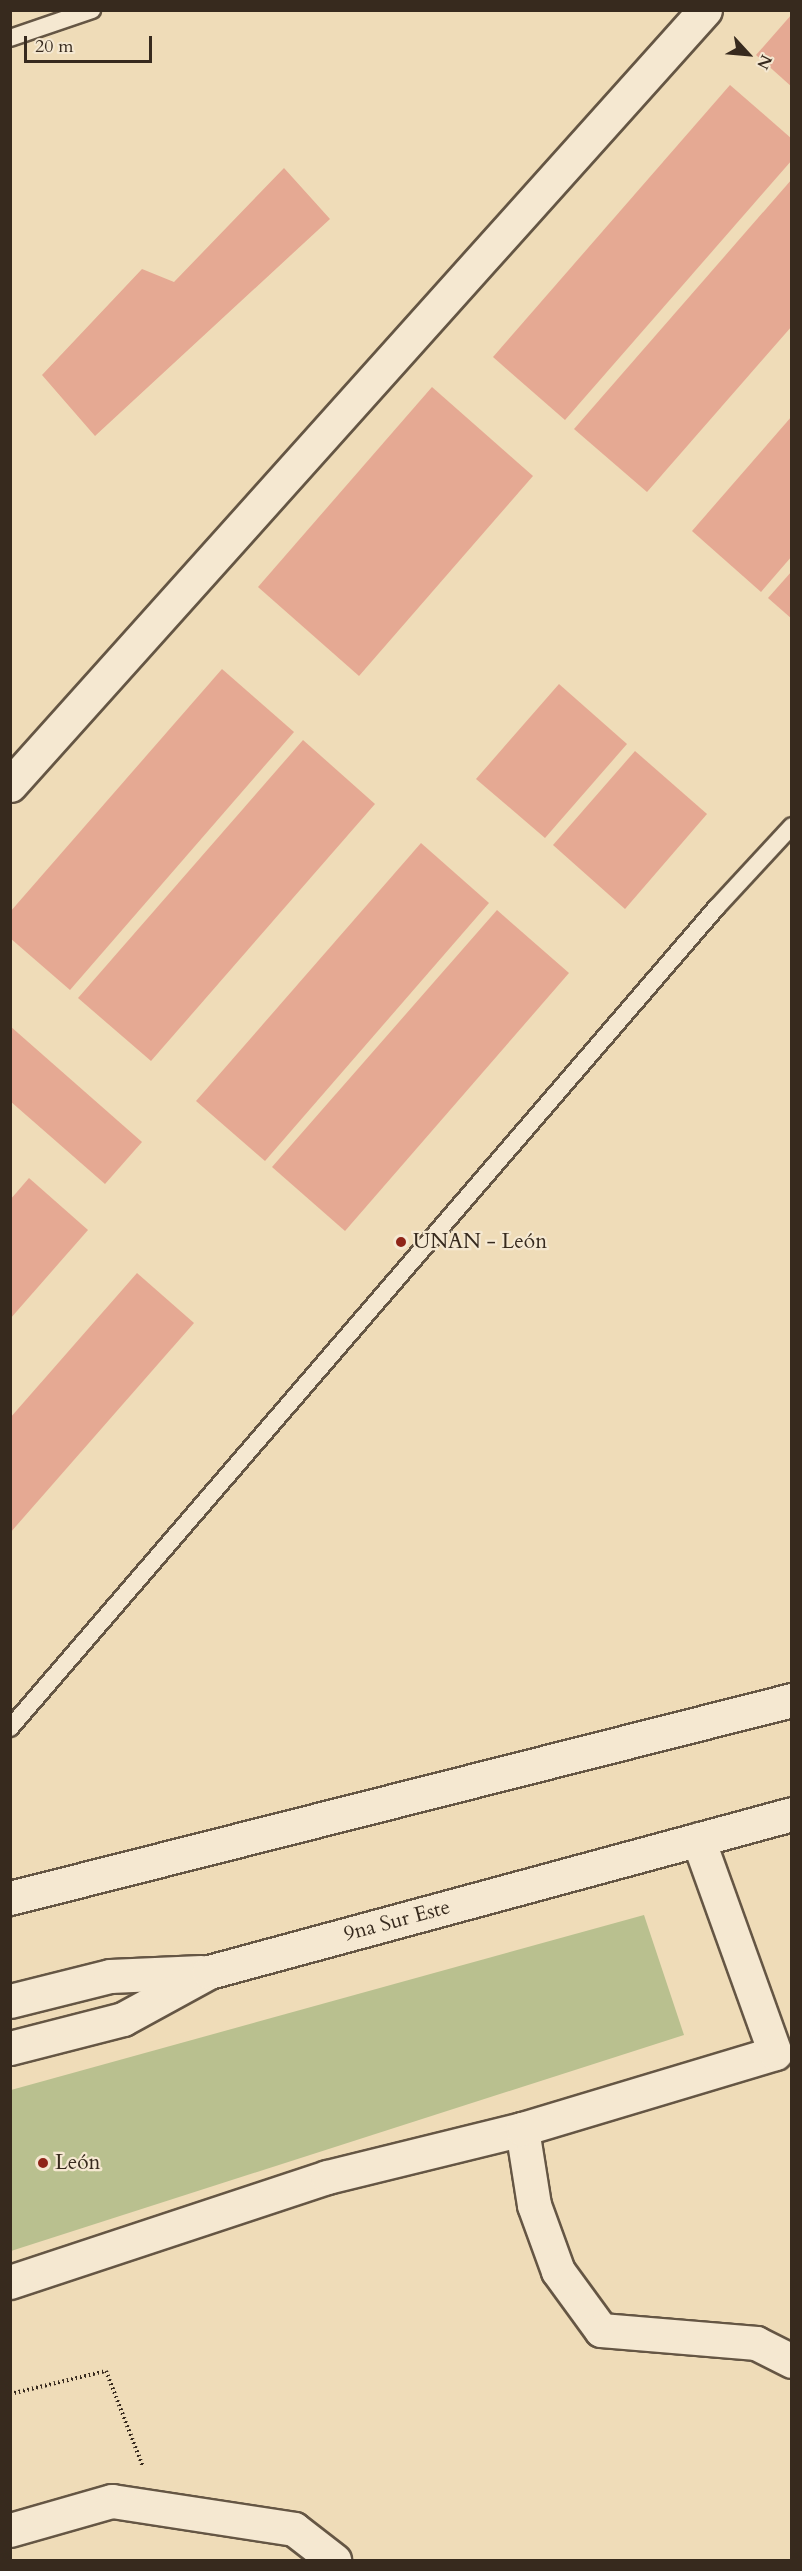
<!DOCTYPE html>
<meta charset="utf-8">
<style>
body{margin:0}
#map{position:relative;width:802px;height:2571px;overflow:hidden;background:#efdcb8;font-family:Cardo,serif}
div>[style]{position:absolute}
.green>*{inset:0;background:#b9c08f}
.building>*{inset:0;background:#e5a993}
.path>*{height:4px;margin-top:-2px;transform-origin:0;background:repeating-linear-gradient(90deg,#372a1e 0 1.5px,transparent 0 4.5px)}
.roads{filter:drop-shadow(2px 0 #655644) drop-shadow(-2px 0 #655644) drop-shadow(0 2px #655644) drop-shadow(0 -2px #655644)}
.lane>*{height:16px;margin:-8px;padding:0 8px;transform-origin:8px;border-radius:8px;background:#f5e8d1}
.street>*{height:33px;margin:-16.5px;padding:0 16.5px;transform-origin:16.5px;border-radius:16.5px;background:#f5e8d1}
.secondary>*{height:33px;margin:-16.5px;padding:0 16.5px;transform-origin:16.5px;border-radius:16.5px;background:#f5e8d1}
.dots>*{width:16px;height:16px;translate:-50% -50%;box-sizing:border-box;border:3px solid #f5e8d1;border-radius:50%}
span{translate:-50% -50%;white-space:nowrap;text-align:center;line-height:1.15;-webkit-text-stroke:4.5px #f5e8d1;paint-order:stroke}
.poi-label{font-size:21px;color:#372a1e}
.left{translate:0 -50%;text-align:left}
.street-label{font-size:21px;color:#372a1e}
.frame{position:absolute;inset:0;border:12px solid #372a1e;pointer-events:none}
.north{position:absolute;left:718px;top:24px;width:60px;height:60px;-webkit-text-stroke:4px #f5e8d1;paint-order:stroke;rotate:116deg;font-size:16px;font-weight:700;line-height:24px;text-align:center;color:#372a1e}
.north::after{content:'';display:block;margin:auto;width:21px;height:27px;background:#372a1e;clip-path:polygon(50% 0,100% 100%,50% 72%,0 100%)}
.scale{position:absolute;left:24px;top:36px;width:128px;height:27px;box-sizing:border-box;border:3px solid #372a1e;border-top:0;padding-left:8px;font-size:18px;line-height:21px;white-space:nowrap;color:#372a1e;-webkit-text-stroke:4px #f5e8d1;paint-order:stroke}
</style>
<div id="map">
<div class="green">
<i style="clip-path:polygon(644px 1915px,684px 2035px,11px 2251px,11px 2090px)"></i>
</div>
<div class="building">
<i style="clip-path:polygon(792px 14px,792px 87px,756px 55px)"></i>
<i style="clip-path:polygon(730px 85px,792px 139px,792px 160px,565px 420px,493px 357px)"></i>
<i style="clip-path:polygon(284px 168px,330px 219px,95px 436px,42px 375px,142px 269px,174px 282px)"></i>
<i style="clip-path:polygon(792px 179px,792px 326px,647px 492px,574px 429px)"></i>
<i style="clip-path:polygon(432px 387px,533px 476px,359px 676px,258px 587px)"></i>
<i style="clip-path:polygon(792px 416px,792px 556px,761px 592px,692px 531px)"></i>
<i style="clip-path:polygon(792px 571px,792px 619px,768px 598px)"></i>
<i style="clip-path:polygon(222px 669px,294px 732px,70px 990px,10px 938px,10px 912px)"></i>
<i style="clip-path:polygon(559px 684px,627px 744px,545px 838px,476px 779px)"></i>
<i style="clip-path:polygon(303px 740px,375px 804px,151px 1061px,78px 998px)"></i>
<i style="clip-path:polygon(635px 751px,707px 814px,625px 909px,553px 845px)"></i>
<i style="clip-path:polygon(421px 843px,489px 903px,265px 1161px,196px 1101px)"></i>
<i style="clip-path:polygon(497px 910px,569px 973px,345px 1231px,272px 1167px)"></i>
<i style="clip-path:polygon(10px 1026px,142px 1142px,105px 1184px,10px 1101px)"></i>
<i style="clip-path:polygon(29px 1178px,88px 1230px,10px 1319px,10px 1200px)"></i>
<i style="clip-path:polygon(137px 1273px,194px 1323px,10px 1533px,10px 1418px)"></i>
</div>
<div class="path">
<i style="left:10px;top:2394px;width:99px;rotate:-13.5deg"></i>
<i style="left:106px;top:2371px;width:103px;rotate:68.9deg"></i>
</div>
<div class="roads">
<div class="lane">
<i style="left:10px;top:38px;width:87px;rotate:-18.9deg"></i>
<i style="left:10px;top:1728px;width:1083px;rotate:-49.27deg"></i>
<i style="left:717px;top:907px;width:110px;rotate:-47.2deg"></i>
</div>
<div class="street">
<i style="left:10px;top:785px;width:1041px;rotate:-48.12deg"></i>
<i style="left:10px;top:1898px;width:807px;rotate:-14.21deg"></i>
<i style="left:522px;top:2129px;width:77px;rotate:81deg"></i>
<i style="left:534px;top:2205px;width:70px;rotate:70deg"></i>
<i style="left:558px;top:2271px;width:73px;rotate:53.9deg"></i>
<i style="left:601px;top:2330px;width:156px;rotate:4.8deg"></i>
<i style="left:756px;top:2343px;width:40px;rotate:26.6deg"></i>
<i style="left:10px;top:2282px;width:334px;rotate:-18.3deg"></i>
<i style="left:327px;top:2177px;width:201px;rotate:-13.8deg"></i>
<i style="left:522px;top:2129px;width:264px;rotate:-16.7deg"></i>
<i style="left:775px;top:2053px;width:227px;rotate:-109.8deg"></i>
<i style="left:10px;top:2530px;width:106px;rotate:-15.9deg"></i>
<i style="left:112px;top:2501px;width:184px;rotate:8.7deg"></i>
<i style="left:294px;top:2529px;width:51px;rotate:37.8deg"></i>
</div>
<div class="secondary">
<i style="left:10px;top:2001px;width:103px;rotate:-14deg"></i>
<i style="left:110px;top:1976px;width:91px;rotate:-2.5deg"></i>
<i style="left:10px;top:2048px;width:117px;rotate:-14.4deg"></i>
<i style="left:123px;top:2019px;width:98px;rotate:-28.7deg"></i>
<i style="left:209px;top:1972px;width:604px;rotate:-15.16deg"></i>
</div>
</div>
<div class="dots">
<i style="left:401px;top:1242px;background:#8f2418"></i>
<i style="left:43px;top:2163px;background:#8f2418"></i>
</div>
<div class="poi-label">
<span class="left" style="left:413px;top:1242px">UNAN - León</span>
<span class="left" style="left:55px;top:2163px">León</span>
</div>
<div class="street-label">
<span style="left:397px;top:1921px;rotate:-15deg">9na Sur Este</span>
</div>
<div class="frame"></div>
<div class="north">N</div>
<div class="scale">20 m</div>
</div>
